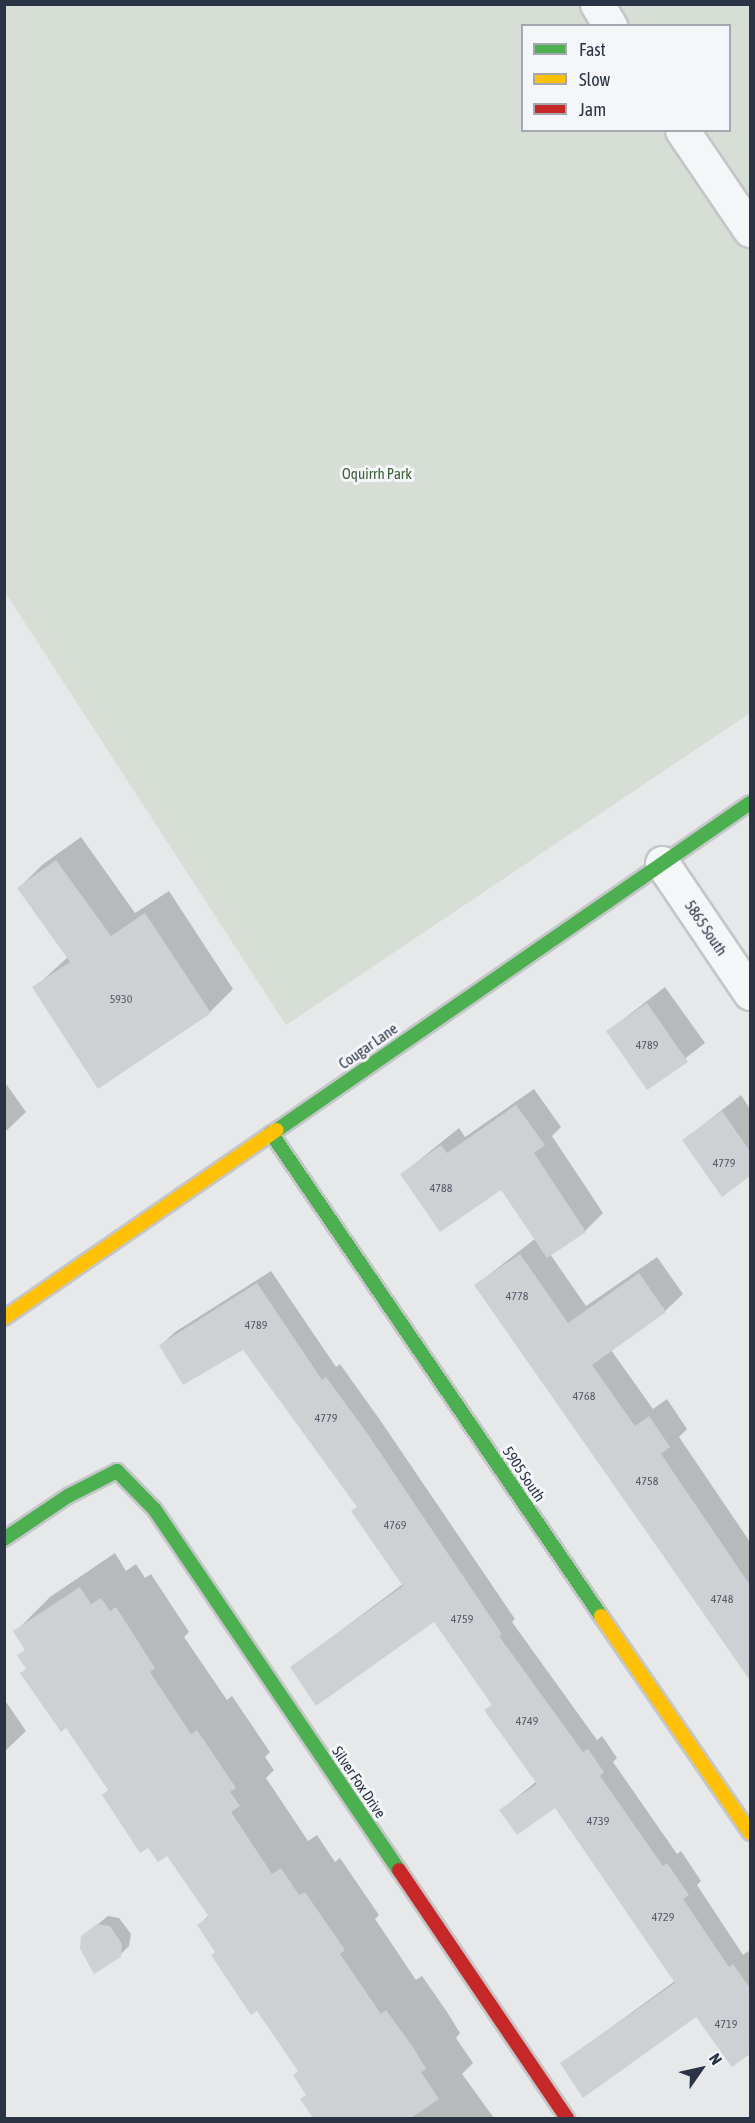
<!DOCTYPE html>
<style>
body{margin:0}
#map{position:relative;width:755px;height:2123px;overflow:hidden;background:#e6e8ea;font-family:"Asap Condensed",sans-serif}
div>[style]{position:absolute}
.green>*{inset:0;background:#d6ded6}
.shadow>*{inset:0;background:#0003}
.building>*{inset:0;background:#ced0d3}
.roads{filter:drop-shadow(2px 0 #c4c6c8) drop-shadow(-2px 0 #c4c6c8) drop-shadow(0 2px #c4c6c8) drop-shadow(0 -2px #c4c6c8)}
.street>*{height:33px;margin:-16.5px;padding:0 16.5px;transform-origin:16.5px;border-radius:16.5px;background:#f5f6f7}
.fast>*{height:14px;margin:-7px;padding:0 7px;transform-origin:7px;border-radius:7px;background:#4caf50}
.slow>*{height:14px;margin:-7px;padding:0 7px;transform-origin:7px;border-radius:7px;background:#ffc107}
.jam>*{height:14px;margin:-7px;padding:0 7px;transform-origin:7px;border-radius:7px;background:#c62828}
span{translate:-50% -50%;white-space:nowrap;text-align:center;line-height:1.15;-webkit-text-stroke:6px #f4f6f9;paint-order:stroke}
.number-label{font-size:12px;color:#545c69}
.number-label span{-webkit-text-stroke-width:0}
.park-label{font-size:15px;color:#3f6138}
.street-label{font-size:15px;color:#2b3445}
.frame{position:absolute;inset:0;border:6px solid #2b3445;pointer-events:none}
.legend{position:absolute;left:521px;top:24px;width:210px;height:108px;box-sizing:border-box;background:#f4f6f9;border:2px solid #a4a8b1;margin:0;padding:8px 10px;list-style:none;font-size:18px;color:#2b3445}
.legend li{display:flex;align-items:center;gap:12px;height:30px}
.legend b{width:30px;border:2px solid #a4a8b1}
.north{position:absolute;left:671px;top:2039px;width:60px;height:60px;-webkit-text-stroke:4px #f4f6f9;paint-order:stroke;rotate:56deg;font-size:16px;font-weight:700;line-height:24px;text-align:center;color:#2b3445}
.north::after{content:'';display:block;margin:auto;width:21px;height:27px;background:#2b3445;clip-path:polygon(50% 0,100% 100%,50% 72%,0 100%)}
</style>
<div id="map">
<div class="green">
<i style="clip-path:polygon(evenodd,4px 5px,750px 5px,750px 713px,286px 1025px,5px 592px,4px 5px,522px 26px,730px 26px,730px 130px,522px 130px,522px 26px)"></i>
</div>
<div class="shadow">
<i style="clip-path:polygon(81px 837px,135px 913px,169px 891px,233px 989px,210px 1012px,34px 988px,68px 957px,19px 888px,42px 865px)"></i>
<i style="clip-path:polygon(665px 987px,705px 1043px,647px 1088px,608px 1031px)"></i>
<i style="clip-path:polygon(4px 1081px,26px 1112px,4px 1133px)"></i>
<i style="clip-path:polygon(534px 1089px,561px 1127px,552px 1136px,603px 1213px,585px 1231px,550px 1254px,586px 1306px,657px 1257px,683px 1294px,665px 1311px,611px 1350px,653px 1409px,667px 1399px,687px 1429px,679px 1437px,750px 1542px,750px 1680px,476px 1285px,536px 1238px,502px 1188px,402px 1174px,459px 1128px,465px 1137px)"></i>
<i style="clip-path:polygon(741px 1095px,750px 1109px,750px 1175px,722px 1195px,684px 1140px)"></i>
<i style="clip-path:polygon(271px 1271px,336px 1367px,340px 1364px,380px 1420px,515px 1619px,512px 1622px,597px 1740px,602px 1736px,617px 1758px,613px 1762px,677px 1854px,681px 1851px,701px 1881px,697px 1885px,743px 1955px,748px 1951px,750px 1956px,750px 2052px,732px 2065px,697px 2015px,562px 2063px,675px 1981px,555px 1806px,501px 1810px,537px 1781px,486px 1710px,493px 1704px,434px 1620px,292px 1667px,403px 1584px,358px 1506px,243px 1348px,161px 1345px,175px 1332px)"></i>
<i style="clip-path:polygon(115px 1553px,126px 1571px,136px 1564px,145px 1578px,151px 1574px,189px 1632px,184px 1637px,227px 1700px,232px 1696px,270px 1752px,265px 1757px,274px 1770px,266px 1778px,308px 1841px,317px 1835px,335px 1862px,340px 1858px,379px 1915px,375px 1919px,416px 1980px,422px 1976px,447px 2012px,460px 2033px,456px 2038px,473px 2063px,462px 2074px,494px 2118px,323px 2118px,295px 2075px,299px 2071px,199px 1925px,209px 1915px,168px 1854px,109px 1789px,19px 1655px,26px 1649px,15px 1632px,50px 1597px)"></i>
<i style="clip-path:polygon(4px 1699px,26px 1731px,4px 1752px)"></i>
<i style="clip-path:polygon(108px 1916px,119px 1918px,131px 1934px,129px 1946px,120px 1955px,82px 1937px)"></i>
</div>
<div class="building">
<i style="clip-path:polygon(56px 860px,111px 936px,145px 913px,211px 1013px,98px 1089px,32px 987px,70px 962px,17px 888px)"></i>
<i style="clip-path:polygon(647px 1003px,688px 1062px,647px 1090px,606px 1031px)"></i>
<i style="clip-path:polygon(516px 1105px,545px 1145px,534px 1153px,586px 1232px,547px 1258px,501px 1190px,440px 1232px,400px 1174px,441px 1145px,447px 1153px)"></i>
<i style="clip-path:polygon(722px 1111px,750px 1151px,750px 1176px,722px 1197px,682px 1140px)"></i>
<i style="clip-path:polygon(520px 1254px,568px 1323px,639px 1273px,666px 1312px,592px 1365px,635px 1426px,649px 1416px,670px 1447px,661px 1454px,750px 1585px,750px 1680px,474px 1285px)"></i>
<i style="clip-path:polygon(257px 1283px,322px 1380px,326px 1377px,367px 1433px,502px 1634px,499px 1636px,583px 1752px,588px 1749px,604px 1772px,600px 1776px,663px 1866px,667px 1863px,689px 1895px,683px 1899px,729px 1967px,733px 1964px,750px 1988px,750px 2054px,732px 2067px,696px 2017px,583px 2098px,560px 2063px,675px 1983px,555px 1808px,517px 1835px,499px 1810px,537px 1784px,484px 1710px,492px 1705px,434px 1622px,316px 1706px,290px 1667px,403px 1586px,351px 1511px,357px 1507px,243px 1350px,183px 1385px,159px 1345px)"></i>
<i style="clip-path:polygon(80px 1587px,91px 1604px,101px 1598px,110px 1611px,116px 1607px,155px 1668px,150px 1672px,191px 1734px,197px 1730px,236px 1788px,230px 1792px,240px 1806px,231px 1812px,272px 1874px,281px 1868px,299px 1895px,305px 1892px,345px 1950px,340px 1954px,381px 2014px,386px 2010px,413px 2047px,426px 2069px,421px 2072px,439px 2099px,411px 2118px,313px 2118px,300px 2099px,306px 2095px,293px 2075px,298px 2071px,257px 2011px,251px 2015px,211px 1955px,215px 1952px,197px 1925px,209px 1917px,167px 1856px,158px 1862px,148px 1848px,140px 1853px,102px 1795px,108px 1790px,66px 1728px,61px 1732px,20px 1673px,26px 1669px,17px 1655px,25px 1650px,13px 1631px)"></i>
<i style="clip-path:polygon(97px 1924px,110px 1926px,122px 1944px,121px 1957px,94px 1974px,80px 1949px,81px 1936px)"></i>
</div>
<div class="roads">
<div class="street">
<i style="left:597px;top:4px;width:26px;rotate:59deg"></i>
<i style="left:682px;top:130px;width:121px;rotate:55.8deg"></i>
<i style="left:662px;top:863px;width:157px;rotate:55.9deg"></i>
</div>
<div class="fast">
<i style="left:277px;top:1130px;width:575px;rotate:-34.66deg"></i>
<i style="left:271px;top:1133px;width:585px;rotate:55.66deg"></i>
<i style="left:4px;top:1539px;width:77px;rotate:-33.9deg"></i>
<i style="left:68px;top:1496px;width:55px;rotate:-27deg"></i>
<i style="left:117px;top:1471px;width:54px;rotate:45.7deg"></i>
<i style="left:155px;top:1510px;width:435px;rotate:55.9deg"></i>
</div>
<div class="slow">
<i style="left:4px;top:1318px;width:331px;rotate:-34.6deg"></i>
<i style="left:601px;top:1616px;width:263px;rotate:55.5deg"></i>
</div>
<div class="jam">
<i style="left:399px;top:1870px;width:300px;rotate:55.9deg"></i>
</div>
</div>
<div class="number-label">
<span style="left:121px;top:1000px">5930</span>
<span style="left:647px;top:1046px">4789</span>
<span style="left:724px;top:1164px">4779</span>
<span style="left:441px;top:1189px">4788</span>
<span style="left:517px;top:1297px">4778</span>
<span style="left:256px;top:1326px">4789</span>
<span style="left:584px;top:1397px">4768</span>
<span style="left:326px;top:1419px">4779</span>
<span style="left:647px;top:1482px">4758</span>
<span style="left:395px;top:1526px">4769</span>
<span style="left:722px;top:1600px">4748</span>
<span style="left:462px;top:1620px">4759</span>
<span style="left:527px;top:1722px">4749</span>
<span style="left:598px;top:1822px">4739</span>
<span style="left:663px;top:1918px">4729</span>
<span style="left:726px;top:2025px">4719</span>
</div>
<div class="park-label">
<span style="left:377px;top:474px">Oquirrh Park</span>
</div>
<div class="street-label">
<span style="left:706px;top:928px;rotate:56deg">5865 South</span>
<span style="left:368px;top:1046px;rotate:-35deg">Cougar Lane</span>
<span style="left:524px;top:1474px;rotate:56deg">5905 South</span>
<span style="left:359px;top:1782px;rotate:56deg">Silver Fox Drive</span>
</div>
<div class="frame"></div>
<ul class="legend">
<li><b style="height:8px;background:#4caf50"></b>Fast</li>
<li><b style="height:8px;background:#ffc107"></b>Slow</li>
<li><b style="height:8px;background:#c62828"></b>Jam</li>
</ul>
<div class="north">N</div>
</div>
